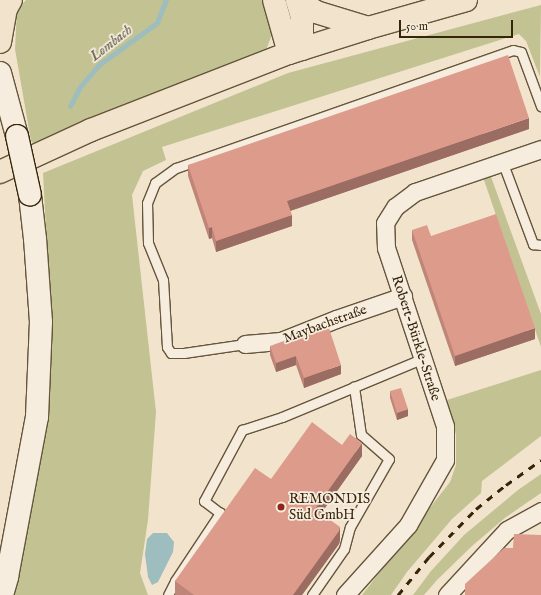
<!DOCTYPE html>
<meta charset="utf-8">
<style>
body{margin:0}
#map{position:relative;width:541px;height:595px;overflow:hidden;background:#f2e4cc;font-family:"IM FELL English",serif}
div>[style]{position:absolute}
.green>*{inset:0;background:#c2c292}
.water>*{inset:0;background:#9dbdbf}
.stream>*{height:4.5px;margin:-2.25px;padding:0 2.25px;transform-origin:2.25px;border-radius:2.25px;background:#9dbdbf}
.roads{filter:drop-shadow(1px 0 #65553b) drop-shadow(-1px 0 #65553b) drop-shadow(0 1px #65553b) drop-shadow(0 -1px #65553b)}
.lane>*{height:9px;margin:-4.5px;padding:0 4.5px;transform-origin:4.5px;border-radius:4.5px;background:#f7edde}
.street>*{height:17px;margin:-8.5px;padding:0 8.5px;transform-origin:8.5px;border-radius:8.5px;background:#f7edde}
.secondary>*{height:22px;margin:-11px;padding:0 11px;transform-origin:11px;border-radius:11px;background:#f7edde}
.primary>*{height:22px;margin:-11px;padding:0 11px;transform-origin:11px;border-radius:11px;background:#f2e4cc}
.rail>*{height:3px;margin-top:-1.5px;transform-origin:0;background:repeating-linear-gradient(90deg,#36250b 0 7px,transparent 0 14px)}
.bridges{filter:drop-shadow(1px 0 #36250b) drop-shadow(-1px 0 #36250b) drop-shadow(0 1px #36250b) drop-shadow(0 -1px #36250b)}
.secondary-bridge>*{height:22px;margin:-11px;padding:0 11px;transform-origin:11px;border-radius:11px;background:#f7edde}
.wall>*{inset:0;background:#be8578}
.shaded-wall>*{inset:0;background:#9b6c62}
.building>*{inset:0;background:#dd9b8c}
.dots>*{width:11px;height:11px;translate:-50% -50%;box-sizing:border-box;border:2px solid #f7edde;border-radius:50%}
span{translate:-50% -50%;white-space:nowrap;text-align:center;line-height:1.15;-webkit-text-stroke:3.5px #f7edde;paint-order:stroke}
.street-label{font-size:14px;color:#36250b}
.poi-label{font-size:14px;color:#36250b}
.left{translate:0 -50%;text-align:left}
.water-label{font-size:15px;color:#555341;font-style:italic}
.scale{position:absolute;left:399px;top:20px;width:114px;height:18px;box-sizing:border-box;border:2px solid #36250b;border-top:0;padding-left:5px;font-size:12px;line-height:14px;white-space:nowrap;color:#36250b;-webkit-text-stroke:3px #f7edde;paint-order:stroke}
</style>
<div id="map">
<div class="green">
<i style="clip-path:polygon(26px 0,267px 0,274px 29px,265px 53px,34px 144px,31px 141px,15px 49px,17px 10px)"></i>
<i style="clip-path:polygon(541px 5px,540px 77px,526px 41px,519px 34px,162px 147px,166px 160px,143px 171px,132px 195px,156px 412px,148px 520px,140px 573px,148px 595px,13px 595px,28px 525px,46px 391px,48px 266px,43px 173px,288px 73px)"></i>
<i style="clip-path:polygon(490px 174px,541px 314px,541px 347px,483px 177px)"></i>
<i style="clip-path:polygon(541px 370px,541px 436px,482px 481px,481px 493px,452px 519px,407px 572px,391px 595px,362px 595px,450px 482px,456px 465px,456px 435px,447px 400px)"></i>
<i style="clip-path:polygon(541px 474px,541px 493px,506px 517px,472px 546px,437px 580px,424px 595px,413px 595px,431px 571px,464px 535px,518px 490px)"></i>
</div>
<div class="water">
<i style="clip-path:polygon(153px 533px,167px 533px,174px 542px,173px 552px,158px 582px,152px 585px,148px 577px,145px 554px,147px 539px)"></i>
</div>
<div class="stream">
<i style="left:70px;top:106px;width:21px;rotate:-62deg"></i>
<i style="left:80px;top:87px;width:30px;rotate:-49deg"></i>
<i style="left:100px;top:64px;width:70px;rotate:-35.7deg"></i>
<i style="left:157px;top:23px;width:25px;rotate:-69deg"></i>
</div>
<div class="roads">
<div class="lane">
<i style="left:502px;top:161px;width:89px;rotate:69.5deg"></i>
<i style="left:533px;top:244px;width:8px;rotate:7deg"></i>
<i style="left:245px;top:344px;width:62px;rotate:171.6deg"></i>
<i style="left:184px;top:353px;width:13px;rotate:180deg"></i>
<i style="left:171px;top:353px;width:7px;rotate:-124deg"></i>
<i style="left:167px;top:347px;width:67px;rotate:-93.4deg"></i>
<i style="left:163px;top:280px;width:40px;rotate:-112deg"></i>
<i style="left:148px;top:243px;width:40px;rotate:-91.4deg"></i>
<i style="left:147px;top:203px;width:22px;rotate:-68deg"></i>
<i style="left:155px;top:183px;width:26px;rotate:-36deg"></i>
<i style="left:176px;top:168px;width:357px;rotate:-19.3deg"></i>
<i style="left:513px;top:50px;width:8px;rotate:14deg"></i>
<i style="left:521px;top:52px;width:58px;rotate:69.7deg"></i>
<i style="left:168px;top:595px;width:16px;rotate:-63deg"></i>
<i style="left:175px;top:581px;width:82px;rotate:-56.5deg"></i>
<i style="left:220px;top:513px;width:20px;rotate:-143deg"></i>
<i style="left:204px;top:501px;width:81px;rotate:-61.8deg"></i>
<i style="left:242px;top:430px;width:42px;rotate:-18deg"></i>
<i style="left:282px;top:417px;width:154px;rotate:-22.6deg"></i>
<i style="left:312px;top:595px;width:56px;rotate:-55.2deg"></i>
<i style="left:344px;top:549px;width:23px;rotate:-75deg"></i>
<i style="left:350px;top:527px;width:78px;rotate:-60.2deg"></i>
<i style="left:389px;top:459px;width:37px;rotate:-139deg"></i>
<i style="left:361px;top:435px;width:49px;rotate:-98.3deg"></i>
</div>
<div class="street">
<i style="left:245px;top:344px;width:36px;rotate:-5deg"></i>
<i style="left:281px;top:341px;width:59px;rotate:-21.8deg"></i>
<i style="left:336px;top:319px;width:71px;rotate:-18.9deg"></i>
<i style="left:345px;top:595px;width:94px;rotate:-48deg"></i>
<i style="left:408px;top:525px;width:75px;rotate:-60.4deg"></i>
<i style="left:445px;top:460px;width:34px;rotate:-90deg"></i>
<i style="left:445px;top:426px;width:188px;rotate:-108.3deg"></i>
<i style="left:386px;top:248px;width:25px;rotate:-92deg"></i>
<i style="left:385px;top:223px;width:19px;rotate:-58deg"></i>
<i style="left:395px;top:207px;width:25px;rotate:-37deg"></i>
<i style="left:415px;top:192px;width:133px;rotate:-18.8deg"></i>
<i style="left:447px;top:595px;width:88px;rotate:-47.3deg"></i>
<i style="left:507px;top:530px;width:39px;rotate:-29deg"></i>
</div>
<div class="secondary">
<i style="left:0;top:73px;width:65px;rotate:74.9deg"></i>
<i style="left:2px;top:595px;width:19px;rotate:-74deg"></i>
<i style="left:7px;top:577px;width:163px;rotate:-79.4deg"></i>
<i style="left:37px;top:417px;width:95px;rotate:-87.6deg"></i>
<i style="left:41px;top:322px;width:83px;rotate:-94.1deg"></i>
<i style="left:35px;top:239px;width:44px;rotate:-96.5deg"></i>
</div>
<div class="primary">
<i style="left:274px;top:0;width:55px;rotate:74.2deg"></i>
<i style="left:297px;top:0;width:22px;rotate:32deg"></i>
<i style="left:316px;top:12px;width:54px;rotate:17.1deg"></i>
<i style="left:297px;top:0;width:19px;rotate:74deg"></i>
<i style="left:302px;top:18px;width:31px;rotate:90deg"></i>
<i style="left:0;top:42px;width:34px;rotate:-80deg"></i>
<i style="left:6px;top:9px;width:10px;rotate:-61deg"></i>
<i style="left:0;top:172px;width:100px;rotate:-24.8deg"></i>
<i style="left:91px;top:130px;width:212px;rotate:-21.3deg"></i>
<i style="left:289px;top:53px;width:83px;rotate:-17.6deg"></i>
<i style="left:368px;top:28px;width:102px;rotate:-15.9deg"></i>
</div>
</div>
<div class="rail">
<i style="left:398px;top:595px;width:49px;rotate:-50.8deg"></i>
<i style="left:429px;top:557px;width:67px;rotate:-45.6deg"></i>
<i style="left:476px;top:509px;width:38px;rotate:-39deg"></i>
<i style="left:506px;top:485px;width:43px;rotate:-35.5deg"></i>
</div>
<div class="bridges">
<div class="secondary-bridge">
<i style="left:17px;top:136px;width:60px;rotate:77.6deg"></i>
</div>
</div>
<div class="wall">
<i style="clip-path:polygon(529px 129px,290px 211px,292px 226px,216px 252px,212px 238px,209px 239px,188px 176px,188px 165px)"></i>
<i style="clip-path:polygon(412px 230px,431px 236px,535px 339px,455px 366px,412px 240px)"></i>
<i style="clip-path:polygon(270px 346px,341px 374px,304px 388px,296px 365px,276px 372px,270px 355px)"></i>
<i style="clip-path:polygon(390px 391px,408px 416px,397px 420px,390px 398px)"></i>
<i style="clip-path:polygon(342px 445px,362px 456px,321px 513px,340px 540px,339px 544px,302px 595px,176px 595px,175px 594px,175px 581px,271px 479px)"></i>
</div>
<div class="shaded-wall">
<i style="clip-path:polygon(529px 118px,529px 129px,287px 212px,287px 201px)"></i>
<i style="clip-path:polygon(292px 215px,292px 226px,216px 252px,216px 241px)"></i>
<i style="clip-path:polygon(212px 227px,212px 238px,209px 239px,209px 228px)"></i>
<i style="clip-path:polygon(535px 328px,535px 339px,455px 366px,455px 356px)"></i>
<i style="clip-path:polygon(296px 356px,296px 365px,276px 372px,276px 363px)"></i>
<i style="clip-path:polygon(341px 365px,341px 374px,304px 388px,304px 378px)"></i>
<i style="clip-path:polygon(408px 409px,408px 416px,397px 420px,397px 413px)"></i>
<i style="clip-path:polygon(362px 443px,362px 456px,315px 522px,315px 509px)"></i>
<i style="clip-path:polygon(340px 527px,340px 540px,339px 544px,302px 595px,293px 595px)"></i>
</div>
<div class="building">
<i style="clip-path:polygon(508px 55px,529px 118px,287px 201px,292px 215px,216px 241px,212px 227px,209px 228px,188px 165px)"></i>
<i style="clip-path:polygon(496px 214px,535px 328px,455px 356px,412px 230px,427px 225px,431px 236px)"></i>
<i style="clip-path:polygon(328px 325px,341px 365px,304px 378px,296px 356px,276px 363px,270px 346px)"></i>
<i style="clip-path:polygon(401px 388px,408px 409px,397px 413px,390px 391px)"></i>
<i style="clip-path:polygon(312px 422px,342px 445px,350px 434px,362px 443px,315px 509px,340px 527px,339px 531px,293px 595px,194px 595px,175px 581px,255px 468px,271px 479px)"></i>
<i style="clip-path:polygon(514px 534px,541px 535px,541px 595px,465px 595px,465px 584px,504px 548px,513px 548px)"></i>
</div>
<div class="dots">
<i style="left:281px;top:507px;background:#8f2418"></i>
</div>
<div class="street-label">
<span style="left:325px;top:324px;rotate:-20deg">Maybachstraße</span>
<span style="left:416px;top:338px;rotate:72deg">Robert-Bürkle-Straße</span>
</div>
<div class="poi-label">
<span class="left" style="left:289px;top:507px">REMONDIS<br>Süd GmbH</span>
</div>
<div class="water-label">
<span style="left:111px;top:43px;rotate:-38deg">Lombach</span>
</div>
<div class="scale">50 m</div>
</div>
